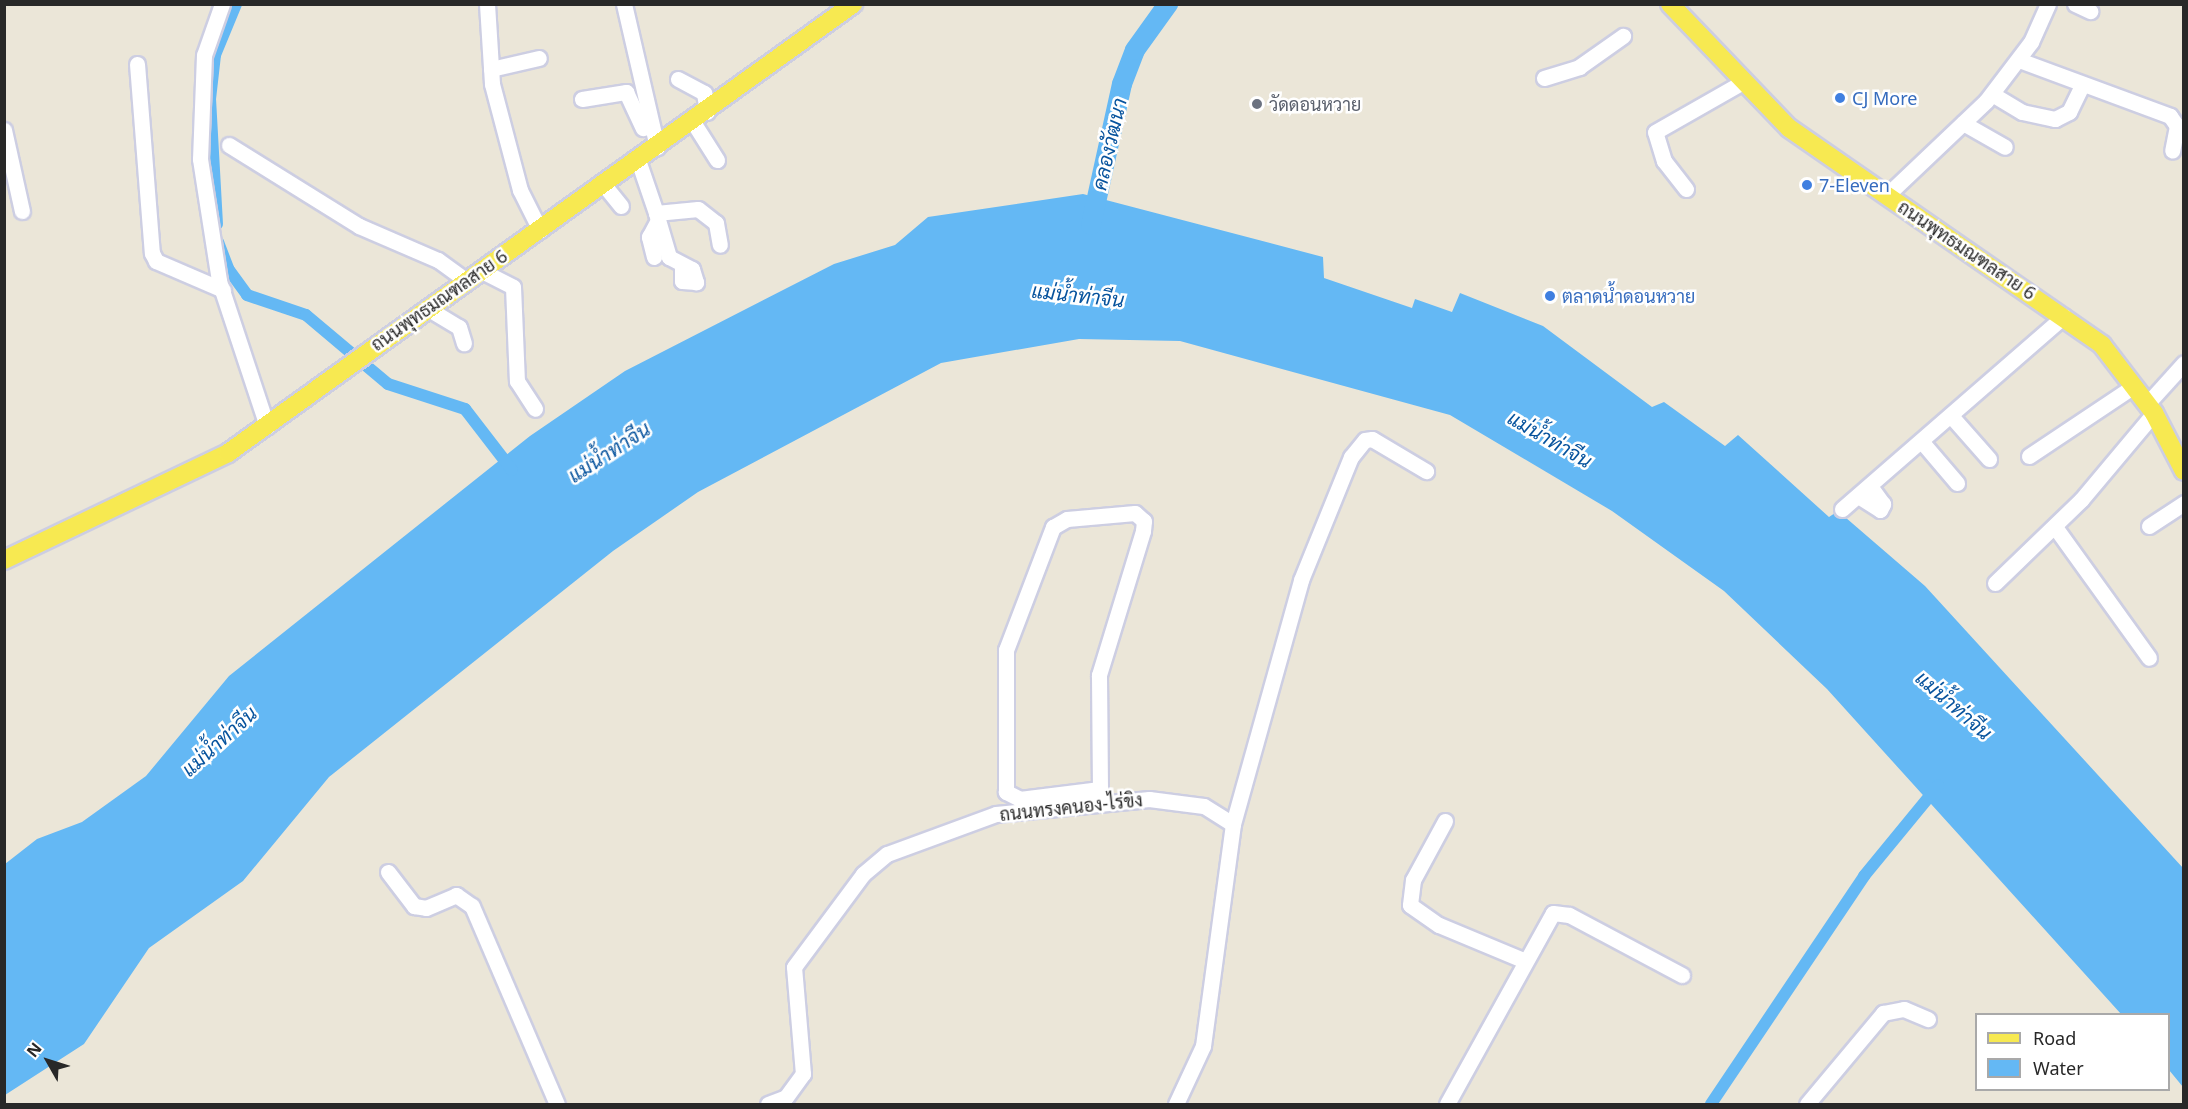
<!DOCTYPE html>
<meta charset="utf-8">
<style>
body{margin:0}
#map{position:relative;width:2188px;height:1109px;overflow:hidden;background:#ebe6d8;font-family:"Noto Sans",Sarabun,sans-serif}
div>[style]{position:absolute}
.water>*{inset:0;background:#64b8f4}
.canal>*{height:12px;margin:-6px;padding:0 6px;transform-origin:6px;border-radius:6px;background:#64b8f4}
.river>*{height:20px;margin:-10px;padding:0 10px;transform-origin:10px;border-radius:10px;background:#64b8f4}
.roads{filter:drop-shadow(2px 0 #cdcee2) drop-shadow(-2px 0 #cdcee2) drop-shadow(0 2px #cdcee2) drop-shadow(0 -2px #cdcee2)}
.minor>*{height:15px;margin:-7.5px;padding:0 7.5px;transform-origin:7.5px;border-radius:7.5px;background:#fff}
.major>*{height:18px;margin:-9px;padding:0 9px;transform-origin:9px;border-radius:9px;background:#f7e951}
.dots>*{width:16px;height:16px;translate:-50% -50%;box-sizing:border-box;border:3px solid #fff;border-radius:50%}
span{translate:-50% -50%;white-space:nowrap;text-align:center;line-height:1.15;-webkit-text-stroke:5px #fff;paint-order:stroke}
.shop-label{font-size:18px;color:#366cbe}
.left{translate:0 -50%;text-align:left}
.worship-label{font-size:18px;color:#5b616d}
.street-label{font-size:18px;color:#282828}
.water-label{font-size:20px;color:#07539d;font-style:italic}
.frame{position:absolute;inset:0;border:6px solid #282828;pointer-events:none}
.legend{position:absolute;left:1975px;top:1013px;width:195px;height:78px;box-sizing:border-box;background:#fff;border:2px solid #a9a9a9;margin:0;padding:8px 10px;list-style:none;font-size:18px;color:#282828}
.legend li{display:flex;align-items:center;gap:12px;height:30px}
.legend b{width:30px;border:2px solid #a9a9a9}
.north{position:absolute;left:18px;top:1031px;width:60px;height:60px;-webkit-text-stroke:4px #fff;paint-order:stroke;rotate:309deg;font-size:16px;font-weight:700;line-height:24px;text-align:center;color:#282828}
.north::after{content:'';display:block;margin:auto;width:21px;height:27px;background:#282828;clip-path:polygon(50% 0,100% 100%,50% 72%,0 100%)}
</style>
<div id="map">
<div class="water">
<i style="clip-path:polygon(1083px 194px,1323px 257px,1324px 278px,1412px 308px,1415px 299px,1452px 312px,1460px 293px,1543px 326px,1652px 407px,1664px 402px,1725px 446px,1738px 435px,1829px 517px,1838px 511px,1925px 586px,2183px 868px,2183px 1087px,2169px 1070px,2168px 1014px,2121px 1014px,1827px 689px,1724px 591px,1612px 511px,1450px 415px,1180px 341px,1079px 339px,941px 363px,698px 492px,613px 551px,329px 777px,243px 881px,149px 948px,84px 1044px,5px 1095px,5px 864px,37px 839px,82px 822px,146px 776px,229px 676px,530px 436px,625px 371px,834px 264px,895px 245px,928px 217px)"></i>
</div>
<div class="canal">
<i style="left:217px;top:224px;width:125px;rotate:-93.2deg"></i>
<i style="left:210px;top:99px;width:44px;rotate:-83.5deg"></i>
<i style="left:215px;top:55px;width:55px;rotate:-67.6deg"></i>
<i style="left:218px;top:242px;width:30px;rotate:69deg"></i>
<i style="left:229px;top:270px;width:31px;rotate:54deg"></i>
<i style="left:247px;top:295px;width:62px;rotate:18.7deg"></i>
<i style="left:306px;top:315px;width:107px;rotate:40.1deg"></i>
<i style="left:388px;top:384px;width:81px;rotate:18deg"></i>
<i style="left:465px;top:409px;width:77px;rotate:52.4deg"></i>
<i style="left:1711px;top:1104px;width:275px;rotate:-56.1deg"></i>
<i style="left:1864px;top:876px;width:117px;rotate:-50.6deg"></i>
</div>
<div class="river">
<i style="left:1091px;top:225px;width:144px;rotate:-77.6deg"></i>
<i style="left:1122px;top:84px;width:36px;rotate:-69deg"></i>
<i style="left:1135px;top:50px;width:57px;rotate:-54.3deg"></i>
</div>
<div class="roads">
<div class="minor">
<i style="left:222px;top:4px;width:54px;rotate:109.4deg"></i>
<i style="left:204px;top:55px;width:104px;rotate:92.2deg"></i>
<i style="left:200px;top:159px;width:123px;rotate:81.1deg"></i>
<i style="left:219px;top:281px;width:153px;rotate:71.7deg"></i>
<i style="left:487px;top:4px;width:80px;rotate:86.4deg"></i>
<i style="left:492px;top:84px;width:110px;rotate:75.2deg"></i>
<i style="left:520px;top:190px;width:45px;rotate:63.4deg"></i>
<i style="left:624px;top:4px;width:147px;rotate:77deg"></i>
<i style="left:2075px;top:4px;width:17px;rotate:25deg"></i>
<i style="left:2019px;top:60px;width:161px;rotate:20.3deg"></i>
<i style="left:2170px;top:116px;width:12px;rotate:55deg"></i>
<i style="left:2177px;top:126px;width:25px;rotate:101deg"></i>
<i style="left:137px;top:64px;width:190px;rotate:85.5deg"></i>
<i style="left:152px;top:253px;width:9px;rotate:63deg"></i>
<i style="left:156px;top:261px;width:73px;rotate:23.4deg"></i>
<i style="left:491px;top:69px;width:49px;rotate:-12.9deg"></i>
<i style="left:1544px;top:78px;width:37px;rotate:-17deg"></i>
<i style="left:1579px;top:67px;width:54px;rotate:-35.2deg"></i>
<i style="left:678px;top:79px;width:30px;rotate:28deg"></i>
<i style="left:704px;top:93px;width:19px;rotate:81deg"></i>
<i style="left:1992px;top:94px;width:35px;rotate:31deg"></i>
<i style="left:2022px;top:112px;width:34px;rotate:12deg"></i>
<i style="left:2055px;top:119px;width:16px;rotate:-27deg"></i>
<i style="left:2069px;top:112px;width:30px;rotate:-64deg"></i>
<i style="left:582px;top:99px;width:45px;rotate:-9deg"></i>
<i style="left:626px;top:92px;width:40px;rotate:65deg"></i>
<i style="left:693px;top:122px;width:45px;rotate:57.7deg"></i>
<i style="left:1963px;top:123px;width:48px;rotate:29.7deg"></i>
<i style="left:4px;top:130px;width:83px;rotate:77.5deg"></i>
<i style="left:229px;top:145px;width:153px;rotate:31.9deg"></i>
<i style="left:359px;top:226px;width:86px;rotate:23.3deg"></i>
<i style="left:438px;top:260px;width:34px;rotate:36deg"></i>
<i style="left:638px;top:160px;width:56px;rotate:71.2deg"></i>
<i style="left:656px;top:213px;width:42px;rotate:-5.4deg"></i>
<i style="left:698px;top:209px;width:23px;rotate:38deg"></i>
<i style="left:716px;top:223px;width:22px;rotate:80deg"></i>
<i style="left:604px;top:185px;width:27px;rotate:51deg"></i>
<i style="left:1686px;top:189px;width:36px;rotate:-128deg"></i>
<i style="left:1664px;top:161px;width:30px;rotate:-107deg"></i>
<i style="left:1655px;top:132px;width:99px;rotate:-29.7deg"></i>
<i style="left:1886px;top:196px;width:138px;rotate:-43.5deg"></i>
<i style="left:1986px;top:101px;width:74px;rotate:-52.7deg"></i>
<i style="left:2031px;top:42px;width:42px;rotate:-65.9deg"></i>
<i style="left:656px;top:213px;width:46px;rotate:73.5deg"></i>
<i style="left:669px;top:257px;width:26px;rotate:28deg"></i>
<i style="left:692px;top:269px;width:14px;rotate:73deg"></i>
<i style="left:696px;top:282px;width:14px;rotate:-176deg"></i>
<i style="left:682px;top:281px;width:13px;rotate:-90deg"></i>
<i style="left:654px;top:257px;width:21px;rotate:-104deg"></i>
<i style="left:649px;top:237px;width:17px;rotate:-62deg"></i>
<i style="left:480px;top:270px;width:37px;rotate:27deg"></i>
<i style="left:513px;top:287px;width:94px;rotate:87.6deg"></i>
<i style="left:517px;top:381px;width:33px;rotate:57deg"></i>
<i style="left:427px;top:308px;width:37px;rotate:31deg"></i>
<i style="left:459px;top:327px;width:17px;rotate:73deg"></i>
<i style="left:2147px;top:404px;width:55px;rotate:-47.9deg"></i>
<i style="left:1952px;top:417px;width:56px;rotate:48.6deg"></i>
<i style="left:1922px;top:442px;width:54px;rotate:49.5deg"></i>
<i style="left:2029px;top:456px;width:126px;rotate:-33.7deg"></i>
<i style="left:1858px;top:496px;width:26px;rotate:32deg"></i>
<i style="left:1880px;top:510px;width:7px;rotate:-63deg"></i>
<i style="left:1883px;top:504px;width:22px;rotate:-126deg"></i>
<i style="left:1842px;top:509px;width:294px;rotate:-41deg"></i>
<i style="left:2149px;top:526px;width:42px;rotate:-33.3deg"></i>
<i style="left:2055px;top:527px;width:161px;rotate:54.3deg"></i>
<i style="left:1995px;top:583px;width:120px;rotate:-44deg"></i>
<i style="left:2081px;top:500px;width:114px;rotate:-50deg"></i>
<i style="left:1100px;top:789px;width:81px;rotate:172.9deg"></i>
<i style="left:1020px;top:799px;width:16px;rotate:-153deg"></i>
<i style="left:1006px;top:792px;width:142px;rotate:-90deg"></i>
<i style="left:1006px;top:650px;width:132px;rotate:-69.1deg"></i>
<i style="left:1053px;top:527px;width:16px;rotate:-30deg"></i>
<i style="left:1067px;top:519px;width:68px;rotate:-5deg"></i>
<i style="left:1135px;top:513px;width:12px;rotate:42deg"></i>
<i style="left:1144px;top:521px;width:10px;rotate:96deg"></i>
<i style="left:1143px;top:531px;width:151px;rotate:107deg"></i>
<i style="left:1099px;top:675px;width:127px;rotate:89.5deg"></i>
<i style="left:1445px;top:821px;width:67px;rotate:118.5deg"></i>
<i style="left:1413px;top:880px;width:25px;rotate:97deg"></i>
<i style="left:1410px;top:905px;width:35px;rotate:35deg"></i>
<i style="left:1439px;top:925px;width:91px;rotate:22.6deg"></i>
<i style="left:1233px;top:824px;width:253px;rotate:-74.4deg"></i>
<i style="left:1301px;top:580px;width:133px;rotate:-67.9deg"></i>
<i style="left:1351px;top:457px;width:22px;rotate:-51deg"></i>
<i style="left:1365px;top:440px;width:7px;rotate:-8deg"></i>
<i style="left:1372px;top:439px;width:63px;rotate:30.7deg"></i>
<i style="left:388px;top:872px;width:43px;rotate:52.6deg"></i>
<i style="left:414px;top:906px;width:12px;rotate:9deg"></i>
<i style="left:426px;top:908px;width:33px;rotate:-23deg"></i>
<i style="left:456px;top:895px;width:19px;rotate:35deg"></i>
<i style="left:472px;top:906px;width:215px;rotate:66.8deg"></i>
<i style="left:768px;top:1104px;width:19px;rotate:-21deg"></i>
<i style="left:786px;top:1097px;width:29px;rotate:-54deg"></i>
<i style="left:803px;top:1074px;width:107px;rotate:-94.8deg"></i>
<i style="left:794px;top:967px;width:116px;rotate:-53.4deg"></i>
<i style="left:863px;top:874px;width:31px;rotate:-40deg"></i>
<i style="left:887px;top:854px;width:116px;rotate:-20.2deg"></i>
<i style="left:996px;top:814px;width:154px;rotate:-5.6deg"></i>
<i style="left:1149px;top:799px;width:55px;rotate:7.3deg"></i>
<i style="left:1204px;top:806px;width:34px;rotate:32deg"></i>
<i style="left:1233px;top:824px;width:224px;rotate:97.7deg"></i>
<i style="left:1203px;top:1046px;width:64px;rotate:115deg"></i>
<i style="left:1447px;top:1104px;width:218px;rotate:-61deg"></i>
<i style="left:1553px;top:913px;width:16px;rotate:7deg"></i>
<i style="left:1569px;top:915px;width:128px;rotate:28deg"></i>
<i style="left:1807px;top:1104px;width:119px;rotate:-50.1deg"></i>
<i style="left:1883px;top:1013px;width:21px;rotate:-11deg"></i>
<i style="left:1904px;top:1009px;width:26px;rotate:23deg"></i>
</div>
<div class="major">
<i style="left:1670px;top:4px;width:172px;rotate:46.2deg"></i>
<i style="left:1789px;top:128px;width:381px;rotate:34.7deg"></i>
<i style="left:2102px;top:345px;width:86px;rotate:52.6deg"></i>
<i style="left:2154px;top:413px;width:65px;rotate:62.7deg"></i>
<i style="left:4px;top:560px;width:248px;rotate:-25.5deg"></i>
<i style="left:228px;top:453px;width:770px;rotate:-35.69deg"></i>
</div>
</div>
<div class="dots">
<i style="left:1840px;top:98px;background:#3f7fe0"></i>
<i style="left:1257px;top:104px;background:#6b7280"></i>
<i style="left:1807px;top:185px;background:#3f7fe0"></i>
<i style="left:1550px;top:296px;background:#3f7fe0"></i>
</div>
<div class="shop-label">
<span class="left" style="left:1852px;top:98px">CJ More</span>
<span class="left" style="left:1819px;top:185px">7-Eleven</span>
<span class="left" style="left:1562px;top:296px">ตลาดน้ำดอนหวาย</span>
</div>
<div class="worship-label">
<span class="left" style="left:1269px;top:104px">วัดดอนหวาย</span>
</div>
<div class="street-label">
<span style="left:1967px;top:250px;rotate:34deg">ถนนพุทธมณฑลสาย 6</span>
<span style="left:439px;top:300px;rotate:-35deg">ถนนพุทธมณฑลสาย 6</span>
<span style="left:1071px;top:807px;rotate:-6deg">ถนนทรงคนอง-ไร่ขิง</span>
</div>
<div class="water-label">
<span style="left:1109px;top:144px;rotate:-77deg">คลองวัฒนา</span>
<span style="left:1078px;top:295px;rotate:6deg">แม่น้ำท่าจีน</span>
<span style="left:1550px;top:439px;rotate:30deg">แม่น้ำท่าจีน</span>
<span style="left:609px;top:452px;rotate:-33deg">แม่น้ำท่าจีน</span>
<span style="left:1954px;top:705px;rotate:41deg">แม่น้ำท่าจีน</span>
<span style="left:219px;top:741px;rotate:-42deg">แม่น้ำท่าจีน</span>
</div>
<div class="frame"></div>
<ul class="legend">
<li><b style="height:8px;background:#f7e951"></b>Road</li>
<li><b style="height:16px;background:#64b8f4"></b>Water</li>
</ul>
<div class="north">N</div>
</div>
